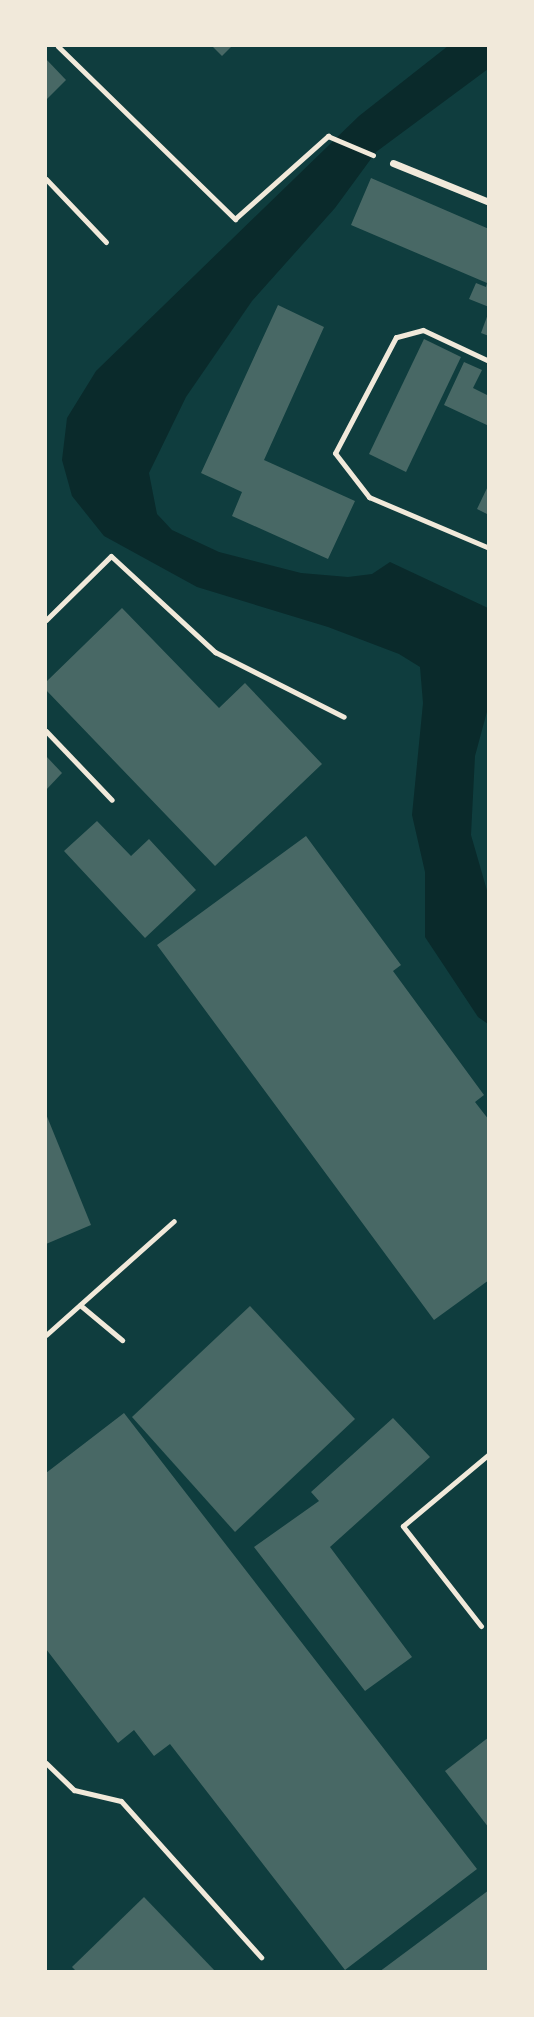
<!DOCTYPE html>
<style>
body{margin:0}
#map{position:relative;width:534px;height:2017px;overflow:hidden;background:#0f3d3e;font-family:"Sofia Sans Condensed",sans-serif}
div>[style]{position:absolute}
.water>*{inset:0;background:#0a2a2b}
.building>*{inset:0;background:#486865}
.path>*{height:4.5px;margin:-2.25px;padding:0 2.25px;transform-origin:2.25px;border-radius:2.25px;background:#f1e9da}
.service>*{height:5px;margin:-2.5px;padding:0 2.5px;transform-origin:2.5px;border-radius:2.5px;background:#f1e9da}
.minor>*{height:7px;margin:-3.5px;padding:0 3.5px;transform-origin:3.5px;border-radius:3.5px;background:#f1e9da}
span{translate:-50% -50%;white-space:nowrap;text-align:center;line-height:1.15;-webkit-text-stroke:5px #f1e9da;paint-order:stroke}
.frame{position:absolute;inset:0;border:47px solid #f1e9da;pointer-events:none}
</style>
<div id="map">
<div class="water">
<i style="clip-path:polygon(448px 46px,488px 46px,488px 69px,376px 152px,335px 208px,252px 301px,186px 397px,149px 473px,157px 514px,172px 530px,219px 552px,301px 573px,348px 577px,372px 574px,390px 562px,488px 608px,488px 708px,475px 756px,471px 835px,488px 894px,488px 1024px,478px 1017px,425px 937px,425px 872px,412px 815px,423px 703px,420px 667px,399px 654px,328px 627px,197px 587px,104px 536px,72px 496px,62px 460px,67px 418px,96px 371px,359px 116px)"></i>
</div>
<div class="building">
<i style="clip-path:polygon(212px 46px,232px 46px,222px 56px)"></i>
<i style="clip-path:polygon(46px 59px,66px 80px,46px 100px)"></i>
<i style="clip-path:polygon(371px 178px,489px 229px,489px 307px,469px 299px,476px 283px,486px 287px,487px 283px,351px 225px)"></i>
<i style="clip-path:polygon(278px 305px,324px 327px,264px 460px,355px 501px,328px 559px,232px 516px,242px 492px,201px 473px)"></i>
<i style="clip-path:polygon(488px 314px,489px 314px,489px 336px,481px 333px)"></i>
<i style="clip-path:polygon(424px 339px,461px 357px,406px 472px,369px 454px)"></i>
<i style="clip-path:polygon(464px 362px,482px 370px,473px 388px,489px 396px,489px 426px,444px 405px)"></i>
<i style="clip-path:polygon(489px 484px,489px 515px,477px 509px)"></i>
<i style="clip-path:polygon(122px 608px,219px 708px,245px 683px,322px 764px,215px 866px,46px 690px,46px 682px)"></i>
<i style="clip-path:polygon(46px 756px,62px 773px,46px 790px)"></i>
<i style="clip-path:polygon(97px 821px,131px 856px,149px 839px,196px 890px,145px 938px,64px 851px)"></i>
<i style="clip-path:polygon(306px 836px,401px 965px,393px 971px,484px 1095px,475px 1102px,489px 1120px,489px 1280px,434px 1320px,157px 945px)"></i>
<i style="clip-path:polygon(46px 1114px,91px 1225px,46px 1244px)"></i>
<i style="clip-path:polygon(250px 1306px,355px 1419px,235px 1532px,132px 1417px)"></i>
<i style="clip-path:polygon(124px 1413px,477px 1869px,345px 1970px,170px 1744px,154px 1756px,134px 1730px,118px 1743px,46px 1649px,46px 1473px)"></i>
<i style="clip-path:polygon(393px 1418px,430px 1457px,330px 1547px,412px 1657px,365px 1691px,254px 1547px,319px 1501px,311px 1492px)"></i>
<i style="clip-path:polygon(489px 1737px,489px 1828px,445px 1771px)"></i>
<i style="clip-path:polygon(489px 1890px,489px 1972px,379px 1972px)"></i>
<i style="clip-path:polygon(144px 1897px,216px 1972px,77px 1972px,72px 1967px)"></i>
</div>
<div class="path">
<i style="left:58px;top:46px;width:248px;rotate:44.3deg"></i>
<i style="left:235px;top:219px;width:125px;rotate:-41.7deg"></i>
<i style="left:328px;top:136px;width:49px;rotate:22.9deg"></i>
</div>
<div class="service">
<i style="left:46px;top:179px;width:87px;rotate:46.4deg"></i>
<i style="left:489px;top:361px;width:73px;rotate:-154.8deg"></i>
<i style="left:423px;top:330px;width:28px;rotate:165deg"></i>
<i style="left:396px;top:337px;width:131px;rotate:117.7deg"></i>
<i style="left:335px;top:453px;width:56px;rotate:52.3deg"></i>
<i style="left:369px;top:497px;width:130px;rotate:23deg"></i>
<i style="left:46px;top:620px;width:91px;rotate:-44.6deg"></i>
<i style="left:111px;top:556px;width:142px;rotate:42.7deg"></i>
<i style="left:215px;top:652px;width:144px;rotate:26.7deg"></i>
<i style="left:46px;top:731px;width:95px;rotate:46.3deg"></i>
<i style="left:80px;top:1305px;width:55px;rotate:39.8deg"></i>
<i style="left:46px;top:1335px;width:171px;rotate:-41.7deg"></i>
<i style="left:481px;top:1626px;width:127px;rotate:-128deg"></i>
<i style="left:403px;top:1526px;width:112px;rotate:-39.9deg"></i>
<i style="left:46px;top:1763px;width:39px;rotate:44deg"></i>
<i style="left:74px;top:1790px;width:48px;rotate:13.2deg"></i>
<i style="left:121px;top:1801px;width:210px;rotate:48.1deg"></i>
</div>
<div class="minor">
<i style="left:393px;top:163px;width:104px;rotate:22.1deg"></i>
</div>
<div class="frame"></div>
</div>
